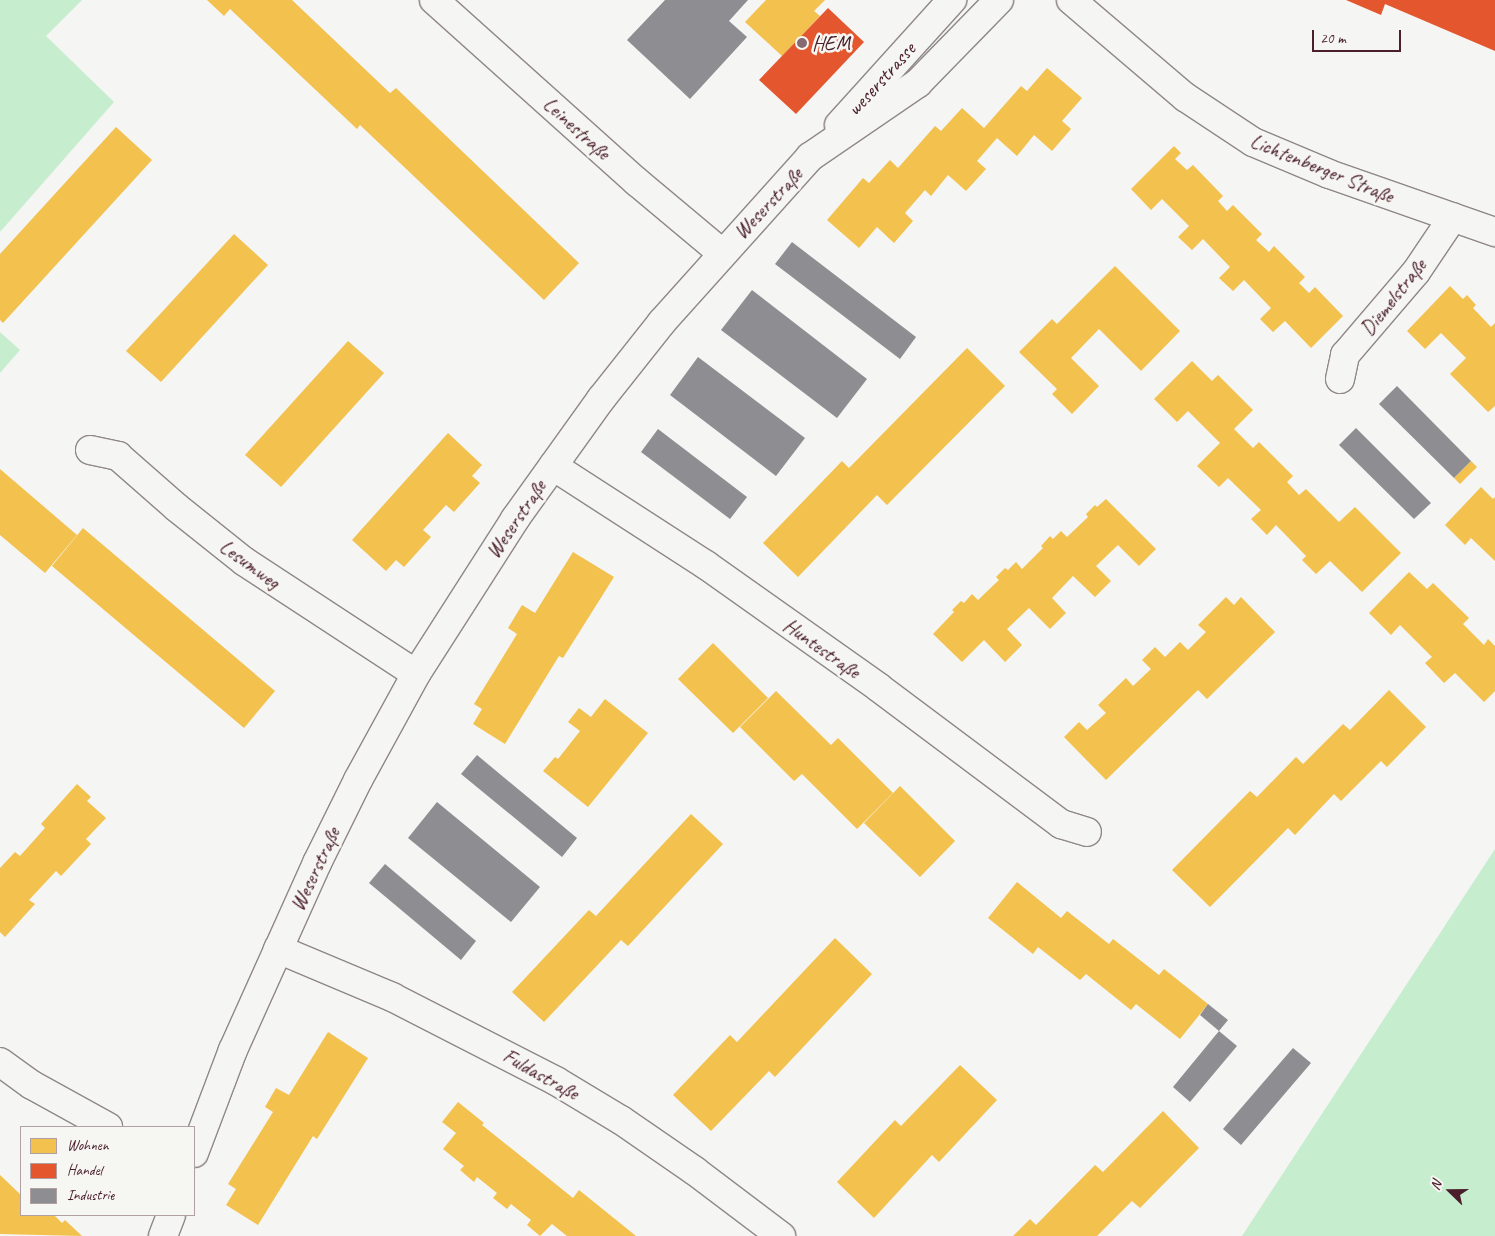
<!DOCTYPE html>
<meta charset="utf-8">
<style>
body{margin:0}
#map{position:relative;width:1495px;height:1236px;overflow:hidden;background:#f5f5f3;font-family:Caveat,sans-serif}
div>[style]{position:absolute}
.green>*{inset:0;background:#c7edcf}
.homes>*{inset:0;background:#f2c14e}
.shops>*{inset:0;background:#e4572e}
.industry>*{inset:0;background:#8d8d92}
.roads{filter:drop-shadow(1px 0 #8f8788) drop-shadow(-1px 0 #8f8788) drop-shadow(0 1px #8f8788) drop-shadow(0 -1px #8f8788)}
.minor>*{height:28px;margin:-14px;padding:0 14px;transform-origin:14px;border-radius:14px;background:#f5f5f3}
.dots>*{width:14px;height:14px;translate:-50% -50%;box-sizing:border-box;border:2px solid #f6f6f2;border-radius:50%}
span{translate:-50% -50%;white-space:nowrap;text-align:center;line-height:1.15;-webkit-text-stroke:5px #f6f6f2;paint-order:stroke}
.poi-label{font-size:21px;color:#4a1f2b}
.left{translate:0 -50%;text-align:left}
.street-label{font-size:21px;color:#4a1f2b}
.legend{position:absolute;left:20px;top:1126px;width:175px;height:90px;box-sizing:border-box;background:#f6f6f2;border:1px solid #b1a0a2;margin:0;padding:6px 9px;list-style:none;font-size:15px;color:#4a1f2b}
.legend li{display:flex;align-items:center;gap:10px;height:25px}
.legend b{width:25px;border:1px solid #b1a0a2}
.north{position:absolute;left:1425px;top:1166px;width:50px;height:50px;-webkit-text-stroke:4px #f6f6f2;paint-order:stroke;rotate:292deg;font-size:14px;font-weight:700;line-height:20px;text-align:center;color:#4a1f2b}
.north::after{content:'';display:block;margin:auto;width:18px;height:22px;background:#4a1f2b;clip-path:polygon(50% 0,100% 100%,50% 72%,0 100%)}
.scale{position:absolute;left:1312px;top:30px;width:89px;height:22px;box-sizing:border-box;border:2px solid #4a1f2b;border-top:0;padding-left:6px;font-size:15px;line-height:18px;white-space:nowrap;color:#4a1f2b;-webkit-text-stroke:4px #f6f6f2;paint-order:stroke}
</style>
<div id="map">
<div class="green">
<i style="clip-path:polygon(0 0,82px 0,46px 36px,114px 102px,0 232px)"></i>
<i style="clip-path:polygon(0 332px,20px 350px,0 373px)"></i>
<i style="clip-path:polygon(1495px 849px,1495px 1236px,1242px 1236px)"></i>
</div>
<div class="homes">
<i style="clip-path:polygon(207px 0,292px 0,390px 93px,396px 88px,579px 263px,544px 300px,360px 125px,357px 129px,230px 9px,224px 16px)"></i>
<i style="clip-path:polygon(766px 0,825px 0,814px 11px,820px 16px,782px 56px,745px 22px)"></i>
<i style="clip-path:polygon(1047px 68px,1082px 98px,1062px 121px,1071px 129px,1052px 151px,1034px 135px,1017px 156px,997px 138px,977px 161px,986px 169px,966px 191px,948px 175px,931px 196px,925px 190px,905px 213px,913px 221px,894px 243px,877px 227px,859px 248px,827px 220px,863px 178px,869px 183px,890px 160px,898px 168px,935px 126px,941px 131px,962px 108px,984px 128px,1021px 86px,1027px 91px)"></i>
<i style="clip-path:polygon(116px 127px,152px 160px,3px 323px,0 320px,0 254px)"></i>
<i style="clip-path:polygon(1174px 146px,1181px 153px,1175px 159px,1187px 170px,1193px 165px,1223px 196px,1218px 201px,1227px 211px,1233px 205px,1262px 234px,1256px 240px,1269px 252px,1274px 246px,1305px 277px,1299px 283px,1309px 293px,1315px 287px,1343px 316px,1311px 348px,1285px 321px,1273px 332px,1260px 319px,1271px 308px,1244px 280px,1233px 291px,1219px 278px,1230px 267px,1203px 239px,1192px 250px,1178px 237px,1189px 226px,1162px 199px,1151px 210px,1131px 189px)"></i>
<i style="clip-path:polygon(234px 234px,268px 265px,161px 382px,126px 351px)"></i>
<i style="clip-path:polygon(1115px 266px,1180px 331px,1141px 371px,1099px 329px,1071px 358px,1099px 386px,1072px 414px,1052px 394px,1057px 389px,1019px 352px,1052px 319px,1057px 324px)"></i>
<i style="clip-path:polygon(1450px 286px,1463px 299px,1467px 295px,1476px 305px,1473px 308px,1491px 327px,1495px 323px,1495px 406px,1488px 412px,1450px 374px,1466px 358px,1441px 333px,1425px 349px,1407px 331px)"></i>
<i style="clip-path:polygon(348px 341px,384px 373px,281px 487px,245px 455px)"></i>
<i style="clip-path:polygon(967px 348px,1005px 386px,887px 505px,877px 495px,798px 577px,763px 543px,842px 461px,849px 468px)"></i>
<i style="clip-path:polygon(1192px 361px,1212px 381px,1218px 375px,1253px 410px,1234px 429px,1253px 448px,1259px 442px,1293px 476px,1287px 482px,1299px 495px,1306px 489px,1339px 522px,1355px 507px,1401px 553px,1362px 592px,1330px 561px,1316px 574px,1302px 560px,1306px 556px,1276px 525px,1267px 535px,1251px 519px,1261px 510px,1228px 478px,1219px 487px,1197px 466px,1220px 443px,1188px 411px,1177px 422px,1154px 399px)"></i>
<i style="clip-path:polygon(448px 433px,482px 465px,472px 476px,480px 483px,454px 512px,446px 505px,423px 530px,431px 537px,404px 567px,396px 560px,386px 571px,352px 540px)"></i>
<i style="clip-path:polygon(1471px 461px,1477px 467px,1460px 484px,1454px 478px)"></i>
<i style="clip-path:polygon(0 469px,77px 535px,45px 573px,0 535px)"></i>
<i style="clip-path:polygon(1481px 487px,1493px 499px,1495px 497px,1495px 561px,1471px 538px,1465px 545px,1445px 525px)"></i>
<i style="clip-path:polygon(1106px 499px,1156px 549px,1139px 566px,1118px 545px,1096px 566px,1111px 581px,1095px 597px,1073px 576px,1052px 598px,1066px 613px,1050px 629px,1029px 608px,1007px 629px,1022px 645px,1005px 662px,984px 640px,962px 662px,933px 634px,954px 612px,952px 610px,961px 601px,964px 603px,972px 594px,978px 600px,999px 580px,996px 577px,1005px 568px,1008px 570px,1016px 562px,1022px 569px,1043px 548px,1041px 546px,1050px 536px,1053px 539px,1061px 531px,1067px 537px,1088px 517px,1086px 514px,1095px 505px,1097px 507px)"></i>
<i style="clip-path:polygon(83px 528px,275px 691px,244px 728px,52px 566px)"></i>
<i style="clip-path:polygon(573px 552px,614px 577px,563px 658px,559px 656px,505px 744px,473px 724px,482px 709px,474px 704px,517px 634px,508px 628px,522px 605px,535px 613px)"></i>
<i style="clip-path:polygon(1409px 572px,1427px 589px,1433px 583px,1469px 618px,1463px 624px,1484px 645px,1488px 639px,1495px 646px,1495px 691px,1484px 702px,1455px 673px,1444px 683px,1425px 663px,1432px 657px,1400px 625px,1391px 635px,1369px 613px)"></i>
<i style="clip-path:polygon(1226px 597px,1234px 605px,1241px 597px,1275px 632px,1207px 699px,1198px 690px,1106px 780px,1064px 737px,1079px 722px,1087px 730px,1106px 713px,1098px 705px,1126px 678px,1133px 686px,1151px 669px,1142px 660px,1155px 647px,1165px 657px,1180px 642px,1188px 650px,1206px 632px,1198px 625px)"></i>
<i style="clip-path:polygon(713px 643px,768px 698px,733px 733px,678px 679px)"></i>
<i style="clip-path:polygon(1389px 690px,1426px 727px,1387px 767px,1381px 761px,1341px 801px,1334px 794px,1295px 835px,1288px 828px,1210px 907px,1172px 870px,1250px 791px,1257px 797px,1296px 757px,1303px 764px,1343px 724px,1350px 730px)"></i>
<i style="clip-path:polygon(776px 691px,831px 745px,838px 738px,893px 793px,857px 829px,802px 774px,794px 781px,740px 727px)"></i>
<i style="clip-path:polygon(605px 699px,648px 733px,588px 807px,543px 771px,555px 757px,558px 759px,580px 731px,568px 722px,579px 708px,591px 717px)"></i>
<i style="clip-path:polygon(77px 784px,91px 797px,87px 801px,106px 818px,86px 839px,91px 844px,61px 876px,56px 871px,29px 900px,35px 904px,5px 937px,0 932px,0 868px,15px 852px,20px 856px,45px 828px,41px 824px)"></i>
<i style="clip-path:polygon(900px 786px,955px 841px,920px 877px,864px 823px)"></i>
<i style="clip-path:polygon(691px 814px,723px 844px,628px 946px,621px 940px,544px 1022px,512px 992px,589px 910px,596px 916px)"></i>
<i style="clip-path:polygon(1017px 882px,1061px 918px,1067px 911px,1109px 944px,1113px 939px,1159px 975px,1164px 969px,1208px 1004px,1180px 1039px,1136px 1004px,1131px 1010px,1086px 974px,1080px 980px,1038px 947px,1033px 954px,988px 918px)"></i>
<i style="clip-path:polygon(835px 938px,872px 974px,775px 1077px,769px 1071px,711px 1131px,673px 1095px,730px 1035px,737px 1042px)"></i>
<i style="clip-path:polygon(328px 1032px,368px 1058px,317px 1139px,313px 1136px,258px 1225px,226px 1205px,236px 1189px,228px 1184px,273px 1112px,265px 1107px,276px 1088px,289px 1095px)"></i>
<i style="clip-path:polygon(960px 1065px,997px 1100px,939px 1162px,932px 1155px,874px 1218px,837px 1182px,895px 1120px,901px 1126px)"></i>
<i style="clip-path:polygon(458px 1102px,484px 1123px,482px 1125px,573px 1198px,579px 1190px,636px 1236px,567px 1236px,552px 1224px,540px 1236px,527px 1225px,531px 1220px,511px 1204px,507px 1209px,493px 1198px,497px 1193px,477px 1177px,474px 1182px,460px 1170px,464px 1166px,443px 1149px,456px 1133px,442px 1122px)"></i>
<i style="clip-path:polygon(1163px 1111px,1199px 1148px,1140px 1208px,1132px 1201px,1097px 1236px,1013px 1236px,1030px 1219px,1036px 1225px,1095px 1165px,1103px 1172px)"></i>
<i style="clip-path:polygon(0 1175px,21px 1195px,21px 1215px,56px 1215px,55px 1216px,62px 1223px,65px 1220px,82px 1236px,0 1234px)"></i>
</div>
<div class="shops">
<i style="clip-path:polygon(1346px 0,1495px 0,1495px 51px,1385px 4px,1381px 15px)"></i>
<i style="clip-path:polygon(828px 8px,864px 42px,796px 114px,759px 80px)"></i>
</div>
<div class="industry">
<i style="clip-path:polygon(665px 0,748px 0,729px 21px,747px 37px,690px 99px,627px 40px)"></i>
<i style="clip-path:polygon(792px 242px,916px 337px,900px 359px,775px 264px)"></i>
<i style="clip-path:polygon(752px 290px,867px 379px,837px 418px,721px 330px)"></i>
<i style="clip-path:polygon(698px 357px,805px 438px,776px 476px,670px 395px)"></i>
<i style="clip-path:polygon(1397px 386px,1471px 461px,1454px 478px,1379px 404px)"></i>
<i style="clip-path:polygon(1356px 428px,1431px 503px,1414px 519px,1339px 445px)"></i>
<i style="clip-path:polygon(658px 429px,747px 497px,730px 519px,641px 452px)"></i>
<i style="clip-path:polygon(477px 755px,577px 838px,562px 857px,461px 774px)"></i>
<i style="clip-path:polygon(437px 802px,540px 887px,511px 922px,408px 838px)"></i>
<i style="clip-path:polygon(385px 864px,476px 941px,461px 960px,369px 883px)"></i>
<i style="clip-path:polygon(1208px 1004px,1228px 1020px,1219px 1031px,1200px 1015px)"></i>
<i style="clip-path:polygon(1219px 1031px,1237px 1046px,1190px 1102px,1173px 1087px)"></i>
<i style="clip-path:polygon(1293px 1048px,1311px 1063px,1241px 1145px,1223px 1129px)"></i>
</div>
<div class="roads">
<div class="minor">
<i style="left:434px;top:0;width:273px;rotate:41.9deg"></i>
<i style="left:637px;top:182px;width:111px;rotate:39.9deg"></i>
<i style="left:1071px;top:0;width:150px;rotate:40.4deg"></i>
<i style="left:1185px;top:97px;width:82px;rotate:33.5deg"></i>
<i style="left:1253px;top:142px;width:82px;rotate:22.8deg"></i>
<i style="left:1329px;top:174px;width:176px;rotate:19.3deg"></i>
<i style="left:839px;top:125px;width:169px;rotate:-47.9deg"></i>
<i style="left:1340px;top:379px;width:25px;rotate:-78deg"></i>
<i style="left:1345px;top:355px;width:109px;rotate:-49.5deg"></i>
<i style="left:1416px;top:272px;width:66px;rotate:-56.1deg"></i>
<i style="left:90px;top:450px;width:29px;rotate:12deg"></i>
<i style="left:118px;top:456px;width:77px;rotate:41.3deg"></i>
<i style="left:176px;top:507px;width:88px;rotate:38.6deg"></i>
<i style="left:245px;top:562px;width:204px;rotate:33.2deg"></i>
<i style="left:553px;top:466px;width:182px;rotate:32.9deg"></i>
<i style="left:706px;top:565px;width:211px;rotate:35.3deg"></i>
<i style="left:878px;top:687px;width:229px;rotate:36.8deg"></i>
<i style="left:1061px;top:824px;width:27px;rotate:17deg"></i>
<i style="left:278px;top:949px;width:124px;rotate:22.8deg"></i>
<i style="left:392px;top:997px;width:184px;rotate:27.1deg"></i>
<i style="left:556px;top:1081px;width:76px;rotate:31deg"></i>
<i style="left:621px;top:1120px;width:90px;rotate:34.6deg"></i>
<i style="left:695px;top:1171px;width:108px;rotate:37.1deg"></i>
<i style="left:0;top:1062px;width:39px;rotate:36deg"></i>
<i style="left:32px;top:1085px;width:87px;rotate:28.9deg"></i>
<i style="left:194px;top:1153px;width:110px;rotate:-69.3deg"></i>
<i style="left:233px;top:1050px;width:205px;rotate:-65.8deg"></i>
<i style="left:317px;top:863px;width:93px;rotate:-63.7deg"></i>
<i style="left:358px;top:780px;width:121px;rotate:-61.3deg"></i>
<i style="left:416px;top:674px;width:184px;rotate:-57.4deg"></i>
<i style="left:515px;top:519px;width:148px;rotate:-54.4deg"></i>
<i style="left:601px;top:399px;width:98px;rotate:-51.6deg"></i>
<i style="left:662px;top:322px;width:222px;rotate:-48.1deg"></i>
<i style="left:810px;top:157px;width:131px;rotate:-34.4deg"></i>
<i style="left:918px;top:83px;width:116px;rotate:-45.7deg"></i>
<i style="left:163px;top:1236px;width:22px;rotate:-69deg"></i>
</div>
</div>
<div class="dots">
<i style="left:802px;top:43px;background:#866a71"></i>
</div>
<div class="poi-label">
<span class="left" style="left:812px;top:43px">HEM</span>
</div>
<div class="street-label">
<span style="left:881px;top:79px;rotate:-48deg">weserstrasse</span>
<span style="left:577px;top:128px;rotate:42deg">Leinestraße</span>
<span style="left:1322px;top:168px;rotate:22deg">Lichtenberger Straße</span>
<span style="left:768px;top:203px;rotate:-47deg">Weserstraße</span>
<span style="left:1393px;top:297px;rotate:-51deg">Diemelstraße</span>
<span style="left:516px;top:519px;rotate:-56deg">Weserstraße</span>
<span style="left:250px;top:564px;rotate:36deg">Lesumweg</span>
<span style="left:822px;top:648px;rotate:35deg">Huntestraße</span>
<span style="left:315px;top:869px;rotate:-65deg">Weserstraße</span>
<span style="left:541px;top:1074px;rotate:29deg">Fuldastraße</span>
</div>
<ul class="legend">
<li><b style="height:14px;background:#f2c14e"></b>Wohnen</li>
<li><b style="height:14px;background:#e4572e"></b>Handel</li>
<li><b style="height:14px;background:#8d8d92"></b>Industrie</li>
</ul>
<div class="north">N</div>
<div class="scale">20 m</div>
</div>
